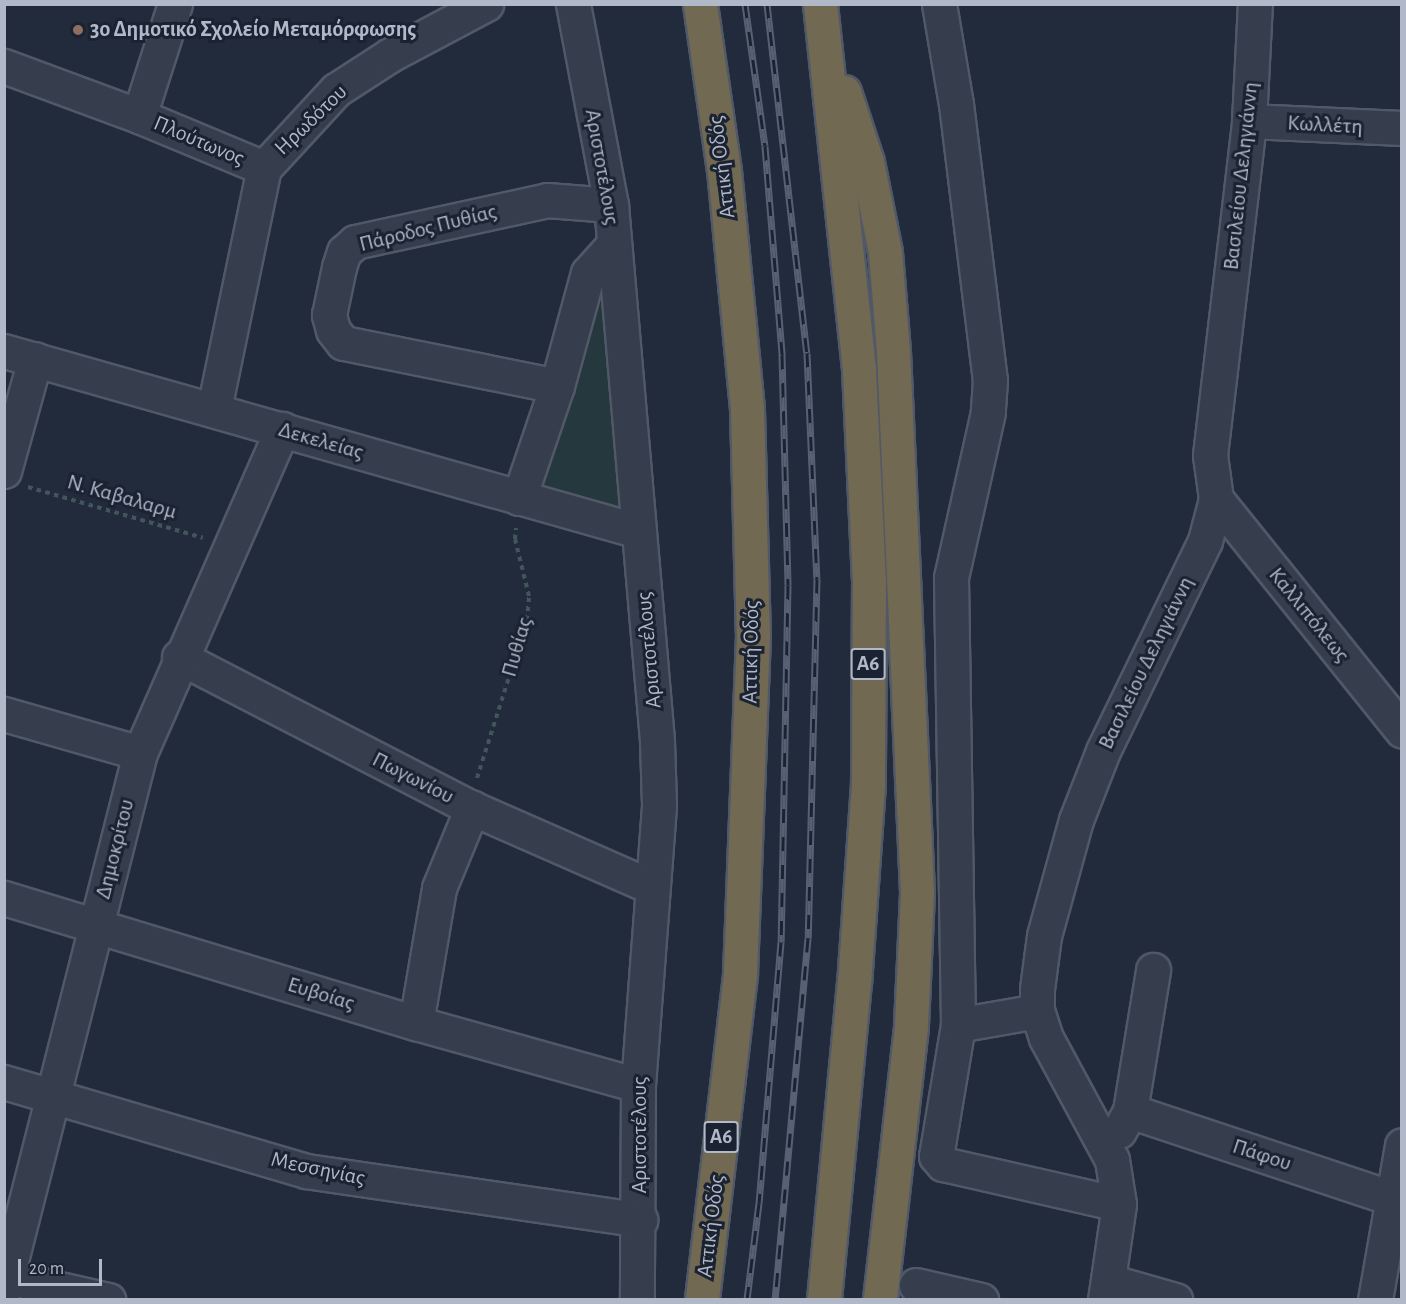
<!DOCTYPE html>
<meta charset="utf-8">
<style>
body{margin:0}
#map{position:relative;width:1406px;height:1304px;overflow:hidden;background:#222b3c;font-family:"Alegreya Sans",sans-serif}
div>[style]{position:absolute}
.green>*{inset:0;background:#24383d}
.path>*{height:4px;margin-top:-2px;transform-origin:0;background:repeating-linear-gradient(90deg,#42555a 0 4.5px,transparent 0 9px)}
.roads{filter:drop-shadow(2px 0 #515867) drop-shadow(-2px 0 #515867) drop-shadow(0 2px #515867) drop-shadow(0 -2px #515867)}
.minor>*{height:33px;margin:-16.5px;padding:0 16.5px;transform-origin:16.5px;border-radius:16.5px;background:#363d4c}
.highway>*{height:33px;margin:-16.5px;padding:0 16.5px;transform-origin:16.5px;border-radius:16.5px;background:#726953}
.rail>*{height:7px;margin-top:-3.5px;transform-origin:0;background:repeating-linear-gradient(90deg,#1b2231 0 14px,#586073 0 28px);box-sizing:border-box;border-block:2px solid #586073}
.dots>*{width:16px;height:16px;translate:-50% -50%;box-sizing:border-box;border:3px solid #1b2231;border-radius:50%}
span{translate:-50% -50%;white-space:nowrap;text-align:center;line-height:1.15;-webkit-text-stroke:6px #1b2231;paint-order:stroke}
.shield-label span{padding:2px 4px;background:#1b2231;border:2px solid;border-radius:4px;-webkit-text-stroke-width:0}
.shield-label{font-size:21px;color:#b1b8c8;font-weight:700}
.poi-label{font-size:22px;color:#b1b8c8;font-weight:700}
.left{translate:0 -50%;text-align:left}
.street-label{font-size:22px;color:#b1b8c8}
.frame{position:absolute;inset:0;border:6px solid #b1b8c8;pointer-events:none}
.scale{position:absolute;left:18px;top:1259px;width:84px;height:27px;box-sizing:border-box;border:3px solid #b1b8c8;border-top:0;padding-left:8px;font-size:18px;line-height:21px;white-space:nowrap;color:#b1b8c8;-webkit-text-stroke:4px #1b2231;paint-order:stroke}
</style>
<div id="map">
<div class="green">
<i style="clip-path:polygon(594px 302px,604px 304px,621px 507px,618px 510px,545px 488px,542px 484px)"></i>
</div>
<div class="path">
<i style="left:28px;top:487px;width:182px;rotate:16.2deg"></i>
<i style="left:477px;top:778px;width:166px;rotate:-72.4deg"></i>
<i style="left:527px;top:620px;width:24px;rotate:-85deg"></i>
<i style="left:529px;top:596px;width:59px;rotate:-103.8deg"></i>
<i style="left:515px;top:539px;width:11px;rotate:-85deg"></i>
</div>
<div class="roads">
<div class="minor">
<i style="left:573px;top:4px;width:205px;rotate:79.3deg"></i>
<i style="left:611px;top:205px;width:538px;rotate:85.09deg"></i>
<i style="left:657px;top:741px;width:65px;rotate:88.2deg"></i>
<i style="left:659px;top:806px;width:280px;rotate:94.3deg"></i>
<i style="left:638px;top:1085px;width:215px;rotate:90.3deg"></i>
<i style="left:939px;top:4px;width:101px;rotate:80.4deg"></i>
<i style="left:956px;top:104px;width:278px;rotate:83deg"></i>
<i style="left:990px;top:380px;width:32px;rotate:94deg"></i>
<i style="left:988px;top:412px;width:170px;rotate:102.6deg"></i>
<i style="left:951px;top:578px;width:447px;rotate:89.1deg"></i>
<i style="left:958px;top:1025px;width:133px;rotate:99.5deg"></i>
<i style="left:936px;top:1156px;width:11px;rotate:49deg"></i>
<i style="left:943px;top:1164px;width:180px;rotate:12.8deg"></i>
<i style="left:4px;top:66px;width:144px;rotate:20.3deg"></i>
<i style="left:139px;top:116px;width:135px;rotate:22.6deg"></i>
<i style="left:139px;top:116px;width:118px;rotate:-72.2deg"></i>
<i style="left:1249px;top:121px;width:153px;rotate:2.6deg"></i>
<i style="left:4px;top:351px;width:659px;rotate:15.85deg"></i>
<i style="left:557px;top:386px;width:218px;rotate:-168.6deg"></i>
<i style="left:343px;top:343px;width:16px;rotate:-128deg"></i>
<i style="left:333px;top:330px;width:16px;rotate:-105deg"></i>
<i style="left:329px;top:315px;width:49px;rotate:-78.2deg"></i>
<i style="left:339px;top:267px;width:16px;rotate:-72deg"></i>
<i style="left:344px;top:252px;width:15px;rotate:-42deg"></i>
<i style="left:355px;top:242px;width:197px;rotate:-12.3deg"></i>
<i style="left:547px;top:200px;width:64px;rotate:4.5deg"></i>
<i style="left:214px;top:409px;width:246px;rotate:-78.3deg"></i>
<i style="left:264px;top:168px;width:106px;rotate:-47.3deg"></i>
<i style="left:336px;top:90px;width:64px;rotate:-32.9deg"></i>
<i style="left:390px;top:55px;width:109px;rotate:-28deg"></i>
<i style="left:4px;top:471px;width:116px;rotate:-74.5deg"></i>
<i style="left:519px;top:498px;width:118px;rotate:-71.3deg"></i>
<i style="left:557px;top:386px;width:117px;rotate:-74.7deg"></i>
<i style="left:588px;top:273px;width:39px;rotate:-48deg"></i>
<i style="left:1216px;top:499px;width:297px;rotate:51.2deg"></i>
<i style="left:179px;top:657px;width:330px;rotate:27.3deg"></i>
<i style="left:472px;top:808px;width:197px;rotate:23.7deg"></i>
<i style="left:4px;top:714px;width:141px;rotate:16deg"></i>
<i style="left:4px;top:898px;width:431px;rotate:16.9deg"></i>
<i style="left:416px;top:1023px;width:230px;rotate:15.6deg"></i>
<i style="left:416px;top:1023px;width:137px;rotate:-80.3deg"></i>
<i style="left:439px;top:888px;width:87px;rotate:-67.6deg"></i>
<i style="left:958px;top:1025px;width:80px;rotate:-10deg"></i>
<i style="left:4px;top:1082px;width:315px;rotate:16.4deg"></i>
<i style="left:306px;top:1171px;width:338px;rotate:8.3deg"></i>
<i style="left:1130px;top:1111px;width:278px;rotate:18.4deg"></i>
<i style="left:1119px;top:1131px;width:23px;rotate:-61deg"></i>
<i style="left:1130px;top:1111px;width:143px;rotate:-80.7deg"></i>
<i style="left:7px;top:1277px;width:104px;rotate:12.8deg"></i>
<i style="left:1108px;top:1281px;width:70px;rotate:15.8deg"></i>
<i style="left:916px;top:1285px;width:67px;rotate:13deg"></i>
<i style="left:4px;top:1288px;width:552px;rotate:-75.74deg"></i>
<i style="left:140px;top:753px;width:354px;rotate:-66.3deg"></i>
<i style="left:1105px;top:1300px;width:97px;rotate:-81.7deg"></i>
<i style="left:1119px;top:1204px;width:45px;rotate:-99deg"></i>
<i style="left:1112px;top:1160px;width:139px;rotate:-118.4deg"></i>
<i style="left:1046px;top:1038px;width:28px;rotate:-108deg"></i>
<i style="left:1037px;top:1011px;width:22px;rotate:-90deg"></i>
<i style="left:1037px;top:989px;width:53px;rotate:-82.5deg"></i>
<i style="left:1044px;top:936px;width:120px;rotate:-74.6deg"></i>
<i style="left:1076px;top:820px;width:74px;rotate:-68.6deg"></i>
<i style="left:1103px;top:751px;width:233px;rotate:-64.1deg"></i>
<i style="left:1205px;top:541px;width:43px;rotate:-75.3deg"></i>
<i style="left:1216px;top:499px;width:44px;rotate:-97.8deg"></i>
<i style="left:1210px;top:455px;width:336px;rotate:-83.3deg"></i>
<i style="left:1249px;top:121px;width:117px;rotate:-87.1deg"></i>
<i style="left:1375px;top:1300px;width:157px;rotate:-80.1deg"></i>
</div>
<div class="highway">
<i style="left:700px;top:4px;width:168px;rotate:81.8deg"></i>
<i style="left:724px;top:170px;width:241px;rotate:84.5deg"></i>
<i style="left:747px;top:410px;width:225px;rotate:88.5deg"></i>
<i style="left:753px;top:635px;width:340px;rotate:92.2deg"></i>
<i style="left:740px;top:975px;width:327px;rotate:96.7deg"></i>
<i style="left:820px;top:4px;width:368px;rotate:83.9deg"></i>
<i style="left:859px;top:370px;width:209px;rotate:87.3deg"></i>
<i style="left:869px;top:579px;width:205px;rotate:90.3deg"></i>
<i style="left:868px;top:784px;width:198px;rotate:94deg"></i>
<i style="left:854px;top:982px;width:319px;rotate:95.4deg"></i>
<i style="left:844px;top:92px;width:74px;rotate:71.8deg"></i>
<i style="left:867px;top:162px;width:92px;rotate:78.7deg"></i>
<i style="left:885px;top:252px;width:99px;rotate:85.4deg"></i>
<i style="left:893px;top:351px;width:543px;rotate:87.46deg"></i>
<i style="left:917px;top:893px;width:134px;rotate:92.6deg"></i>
<i style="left:911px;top:1027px;width:275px;rotate:96.5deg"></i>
</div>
</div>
<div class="rail">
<i style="left:745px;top:4px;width:143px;rotate:82deg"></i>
<i style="left:765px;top:146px;width:210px;rotate:85.3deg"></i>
<i style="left:782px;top:355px;width:230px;rotate:88.5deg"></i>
<i style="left:788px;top:585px;width:357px;rotate:91.1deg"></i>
<i style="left:781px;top:942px;width:262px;rotate:94.8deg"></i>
<i style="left:759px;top:1203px;width:98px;rotate:97.1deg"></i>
<i style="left:767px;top:4px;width:351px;rotate:83.5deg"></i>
<i style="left:807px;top:353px;width:226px;rotate:87.5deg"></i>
<i style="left:817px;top:579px;width:359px;rotate:91.4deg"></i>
<i style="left:808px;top:938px;width:364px;rotate:95.2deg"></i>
</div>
<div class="dots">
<i style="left:78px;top:30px;background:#8d6e63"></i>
</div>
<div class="shield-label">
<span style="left:868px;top:664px">Α6</span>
<span style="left:721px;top:1137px">Α6</span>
</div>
<div class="poi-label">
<span class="left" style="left:90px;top:30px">3ο Δημοτικό Σχολείο Μεταμόρφωσης</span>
</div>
<div class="street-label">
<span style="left:311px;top:120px;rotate:-44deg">Ηρωδότου</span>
<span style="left:1325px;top:125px;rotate:3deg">Κωλλέτη</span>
<span style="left:199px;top:141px;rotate:23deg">Πλούτωνος</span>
<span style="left:602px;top:167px;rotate:80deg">Αριστοτέλους</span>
<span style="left:722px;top:167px;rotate:-97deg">Αττική Οδός</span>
<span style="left:1241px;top:176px;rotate:-84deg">Βασιλείου Δεληγιάννη</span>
<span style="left:428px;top:228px;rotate:-14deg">Πάροδος Πυθίας</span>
<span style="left:321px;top:441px;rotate:16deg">Δεκελείας</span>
<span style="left:122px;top:497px;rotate:16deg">Ν. Καβαλαρμ</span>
<span style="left:1309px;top:615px;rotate:51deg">Καλλιπόλεως</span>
<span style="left:517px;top:647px;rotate:-74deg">Πυθίας</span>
<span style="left:649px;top:650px;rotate:-95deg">Αριστοτέλους</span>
<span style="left:751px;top:652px;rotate:-89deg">Αττική Οδός</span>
<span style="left:1146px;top:663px;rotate:-64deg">Βασιλείου Δεληγιάννη</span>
<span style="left:413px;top:778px;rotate:27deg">Πωγωνίου</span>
<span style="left:115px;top:849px;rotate:-76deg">Δημοκρίτου</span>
<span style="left:321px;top:994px;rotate:17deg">Ευβοίας</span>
<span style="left:640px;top:1135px;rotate:-90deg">Αριστοτέλους</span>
<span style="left:1262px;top:1155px;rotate:18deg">Πάφου</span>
<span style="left:318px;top:1169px;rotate:12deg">Μεσσηνίας</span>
<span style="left:711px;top:1226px;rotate:-83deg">Αττική Οδός</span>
</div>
<div class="frame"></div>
<div class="scale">20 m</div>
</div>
